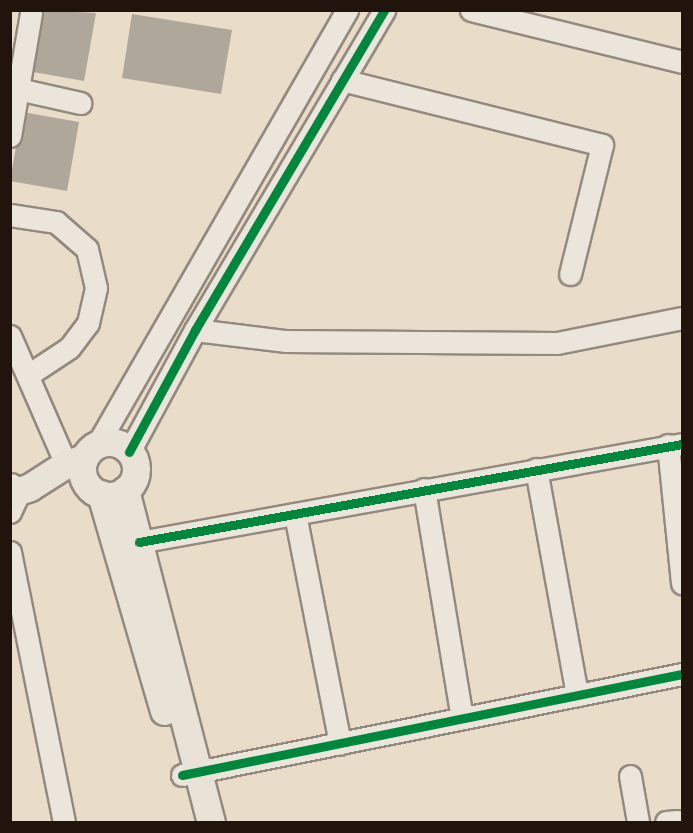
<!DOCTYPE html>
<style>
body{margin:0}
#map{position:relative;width:693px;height:833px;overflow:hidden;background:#e9dcc9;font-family:"IM FELL Great Primer",serif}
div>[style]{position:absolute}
.building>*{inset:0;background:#b0a79b}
.roads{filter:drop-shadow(2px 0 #938a7f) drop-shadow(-2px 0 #938a7f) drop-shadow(0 2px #938a7f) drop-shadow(0 -2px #938a7f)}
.minor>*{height:21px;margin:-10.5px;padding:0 10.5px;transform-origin:10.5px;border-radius:10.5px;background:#ece5dc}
.major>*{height:27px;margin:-13.5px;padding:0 13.5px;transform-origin:13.5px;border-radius:13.5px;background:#e9e2d7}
.major>.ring{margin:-13.5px;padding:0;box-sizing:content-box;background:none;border:27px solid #e9e2d7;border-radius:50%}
.cycleway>*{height:9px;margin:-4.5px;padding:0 4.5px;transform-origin:4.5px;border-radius:4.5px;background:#00873e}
span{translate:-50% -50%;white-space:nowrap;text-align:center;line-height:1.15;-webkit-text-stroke:4.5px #f9ead3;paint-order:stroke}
.frame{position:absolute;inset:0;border:12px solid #20140c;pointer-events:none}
</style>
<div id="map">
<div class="building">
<i style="clip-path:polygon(38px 10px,96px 13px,84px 81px,28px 71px)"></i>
<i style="clip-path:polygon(132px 14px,232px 30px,221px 94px,122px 78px)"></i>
<i style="clip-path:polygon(22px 112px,79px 122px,67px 191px,10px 181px)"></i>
</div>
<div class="roads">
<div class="minor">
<i style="left:471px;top:10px;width:217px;rotate:13.8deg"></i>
<i style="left:342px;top:80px;width:268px;rotate:14deg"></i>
<i style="left:602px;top:145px;width:133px;rotate:103.9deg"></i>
<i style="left:18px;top:89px;width:64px;rotate:12.7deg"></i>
<i style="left:10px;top:136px;width:125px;rotate:-80.3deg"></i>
<i style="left:10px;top:215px;width:47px;rotate:8.7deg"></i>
<i style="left:56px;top:222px;width:41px;rotate:41.1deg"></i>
<i style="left:87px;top:249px;width:40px;rotate:77deg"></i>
<i style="left:96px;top:288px;width:36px;rotate:103deg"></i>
<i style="left:88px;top:323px;width:31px;rotate:127deg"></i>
<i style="left:69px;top:348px;width:49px;rotate:146.6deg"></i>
<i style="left:195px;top:330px;width:92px;rotate:6.9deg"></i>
<i style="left:286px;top:341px;width:271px;rotate:0.4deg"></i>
<i style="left:557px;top:343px;width:127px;rotate:-11.3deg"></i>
<i style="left:10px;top:336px;width:140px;rotate:66.4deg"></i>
<i style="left:97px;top:445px;width:502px;rotate:-60.11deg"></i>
<i style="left:668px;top:445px;width:139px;rotate:84.2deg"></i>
<i style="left:129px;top:452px;width:139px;rotate:-61.6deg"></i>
<i style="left:195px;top:330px;width:372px;rotate:-59.4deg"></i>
<i style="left:536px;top:469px;width:230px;rotate:79.7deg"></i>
<i style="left:424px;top:489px;width:232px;rotate:80.6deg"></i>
<i style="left:10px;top:512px;width:23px;rotate:-65deg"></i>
<i style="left:20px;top:491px;width:11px;rotate:-142deg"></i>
<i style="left:295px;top:514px;width:234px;rotate:78.9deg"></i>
<i style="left:139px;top:542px;width:552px;rotate:-10.23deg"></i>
<i style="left:10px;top:552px;width:275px;rotate:78.7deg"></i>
<i style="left:182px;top:775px;width:510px;rotate:-11.42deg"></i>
<i style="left:630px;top:776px;width:47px;rotate:80.1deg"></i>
<i style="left:666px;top:822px;width:11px;rotate:-5deg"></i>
</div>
<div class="major">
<i class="ring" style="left:82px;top:442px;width:27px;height:27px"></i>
<i style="left:125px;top:490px;width:343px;rotate:75.5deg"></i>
<i style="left:10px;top:494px;width:21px;rotate:-19deg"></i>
<i style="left:30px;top:487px;width:43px;rotate:-32.6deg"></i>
<i style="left:66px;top:464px;width:19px;rotate:-18deg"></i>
<i style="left:101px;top:494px;width:226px;rotate:73.8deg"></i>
</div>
</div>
<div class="cycleway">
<i style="left:129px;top:452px;width:139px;rotate:-61.6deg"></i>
<i style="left:195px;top:330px;width:372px;rotate:-59.4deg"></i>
<i style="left:139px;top:542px;width:552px;rotate:-10.23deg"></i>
<i style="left:182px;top:775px;width:510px;rotate:-11.42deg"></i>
</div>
<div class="frame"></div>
</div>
